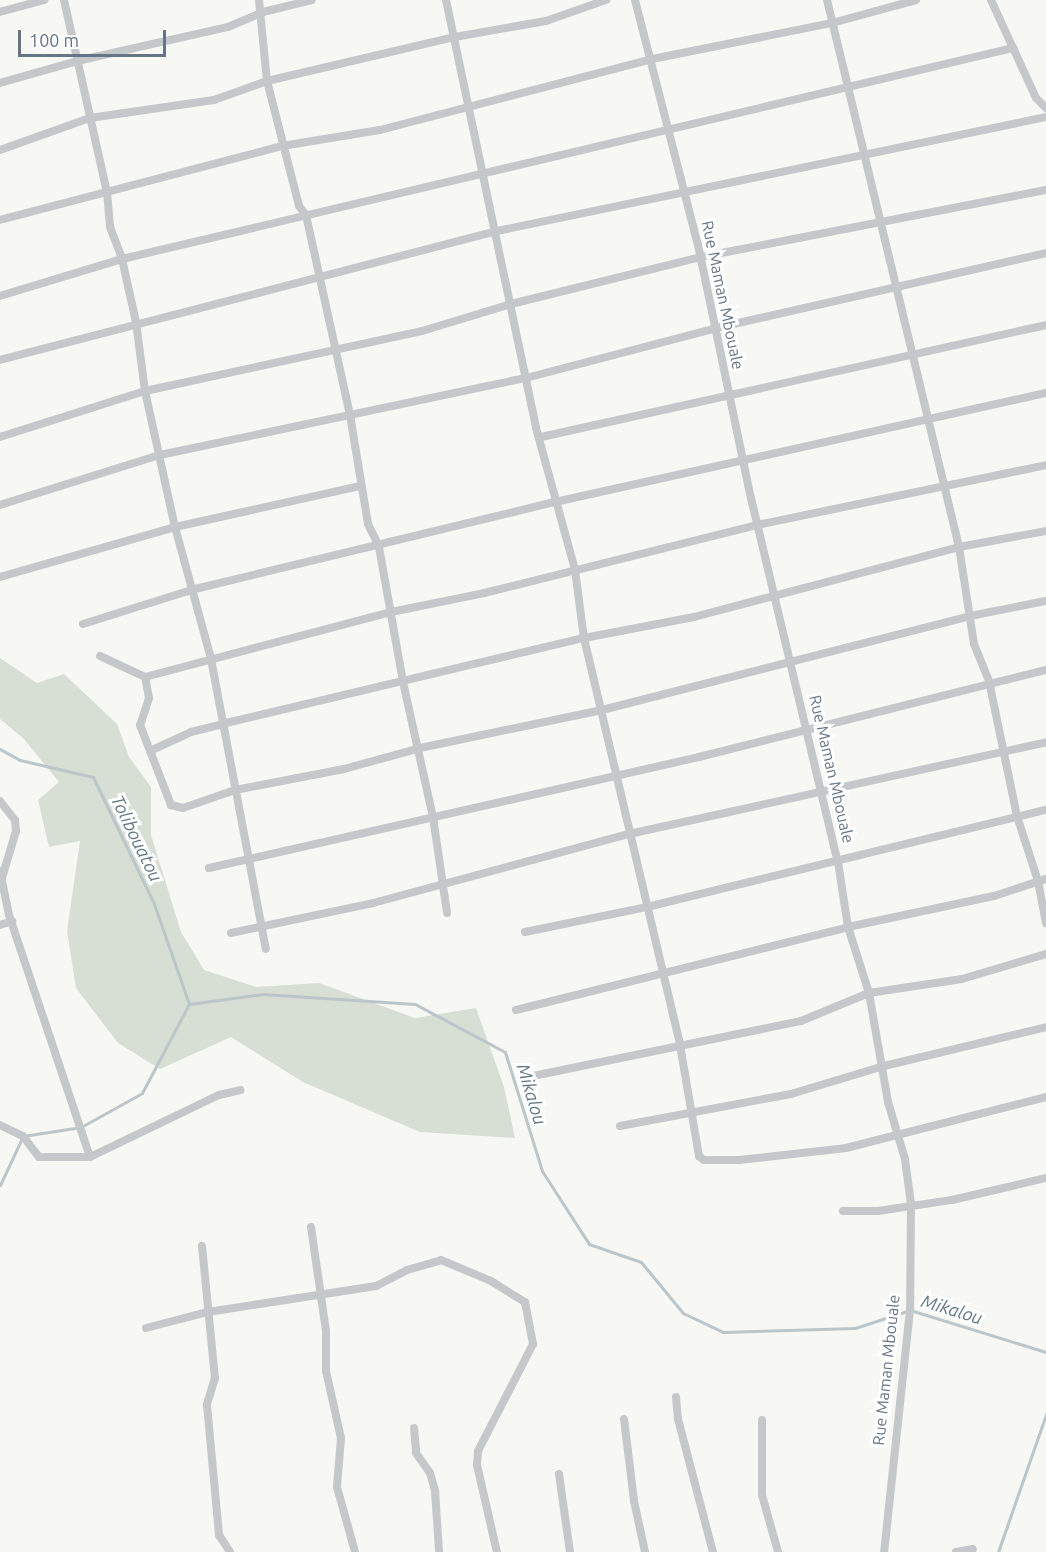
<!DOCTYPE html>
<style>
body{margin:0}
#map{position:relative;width:1046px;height:1552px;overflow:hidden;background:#f7f7f3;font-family:Ubuntu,sans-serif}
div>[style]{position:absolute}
.green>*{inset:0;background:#d7ded4}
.stream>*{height:3px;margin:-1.5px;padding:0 1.5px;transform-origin:1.5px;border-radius:1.5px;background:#bbc6cb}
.minor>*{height:8px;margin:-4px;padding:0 4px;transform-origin:4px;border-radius:4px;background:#c4c8cb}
span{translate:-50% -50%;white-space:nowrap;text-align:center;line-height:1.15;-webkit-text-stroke:6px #fff;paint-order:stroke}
.street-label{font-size:16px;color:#657585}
.water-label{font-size:18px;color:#607782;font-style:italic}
.scale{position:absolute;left:18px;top:30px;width:148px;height:27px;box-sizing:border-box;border:3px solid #657585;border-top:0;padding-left:8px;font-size:18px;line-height:21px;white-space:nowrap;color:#657585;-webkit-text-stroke:4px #fff;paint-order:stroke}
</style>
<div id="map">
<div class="green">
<i style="clip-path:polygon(0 658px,37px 683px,64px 674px,117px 724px,129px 757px,151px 787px,151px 835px,181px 932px,204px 970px,256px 987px,319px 983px,415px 1018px,476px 1008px,504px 1087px,515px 1138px,420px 1132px,303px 1082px,231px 1037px,160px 1069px,118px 1043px,76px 988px,67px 931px,80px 841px,49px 847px,38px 800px,59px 782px,24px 739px,0 719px)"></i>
</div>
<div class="stream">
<i style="left:0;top:749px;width:23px;rotate:29deg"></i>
<i style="left:20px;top:760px;width:75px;rotate:13.1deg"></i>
<i style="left:93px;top:777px;width:141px;rotate:64.3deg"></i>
<i style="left:154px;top:904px;width:106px;rotate:70.7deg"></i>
<i style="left:189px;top:1004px;width:75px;rotate:-7.7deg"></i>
<i style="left:263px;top:994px;width:152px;rotate:3.8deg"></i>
<i style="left:415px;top:1004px;width:102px;rotate:28.1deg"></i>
<i style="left:505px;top:1052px;width:125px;rotate:72.7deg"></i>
<i style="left:542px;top:1171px;width:87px;rotate:57.2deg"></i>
<i style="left:589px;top:1244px;width:55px;rotate:19.1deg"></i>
<i style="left:641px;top:1262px;width:66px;rotate:50.5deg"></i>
<i style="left:683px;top:1313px;width:44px;rotate:25.4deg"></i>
<i style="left:723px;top:1332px;width:132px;rotate:-1.7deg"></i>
<i style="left:855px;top:1328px;width:58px;rotate:-18.1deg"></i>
<i style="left:910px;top:1310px;width:142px;rotate:17.2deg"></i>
<i style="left:0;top:1185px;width:54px;rotate:-64.9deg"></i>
<i style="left:23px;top:1136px;width:59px;rotate:-8.8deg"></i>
<i style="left:81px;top:1127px;width:70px;rotate:-29.1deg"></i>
<i style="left:142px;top:1093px;width:101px;rotate:-62.2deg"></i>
<i style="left:998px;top:1552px;width:146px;rotate:-70.8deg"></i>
</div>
<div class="minor">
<i style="left:64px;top:0;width:197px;rotate:77.4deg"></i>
<i style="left:107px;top:192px;width:35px;rotate:85deg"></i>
<i style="left:110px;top:227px;width:34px;rotate:69deg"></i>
<i style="left:122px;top:259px;width:65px;rotate:77.5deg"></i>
<i style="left:136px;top:322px;width:70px;rotate:82.6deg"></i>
<i style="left:145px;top:391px;width:139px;rotate:77.6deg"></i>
<i style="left:175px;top:527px;width:137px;rotate:74.7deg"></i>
<i style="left:211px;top:659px;width:295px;rotate:79.3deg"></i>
<i style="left:259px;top:0;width:81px;rotate:84.4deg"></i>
<i style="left:267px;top:81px;width:129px;rotate:75.6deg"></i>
<i style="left:299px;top:206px;width:11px;rotate:52deg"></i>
<i style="left:306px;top:215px;width:205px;rotate:77.6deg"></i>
<i style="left:350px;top:415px;width:110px;rotate:80.6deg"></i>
<i style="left:368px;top:524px;width:25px;rotate:64deg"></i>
<i style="left:379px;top:547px;width:137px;rotate:79.9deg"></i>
<i style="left:403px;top:682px;width:138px;rotate:77.5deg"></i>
<i style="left:433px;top:817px;width:97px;rotate:81.7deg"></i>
<i style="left:446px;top:0;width:437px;rotate:78.1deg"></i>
<i style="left:536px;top:428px;width:147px;rotate:74.6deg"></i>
<i style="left:575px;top:570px;width:69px;rotate:82.5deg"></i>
<i style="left:584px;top:638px;width:418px;rotate:76.7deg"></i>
<i style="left:680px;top:1045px;width:113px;rotate:80.3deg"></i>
<i style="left:699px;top:1156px;width:6px;rotate:39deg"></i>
<i style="left:704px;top:1160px;width:35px"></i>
<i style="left:739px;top:1160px;width:108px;rotate:-6.4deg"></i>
<i style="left:846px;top:1148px;width:206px;rotate:-14.3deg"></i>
<i style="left:635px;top:0;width:253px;rotate:75.6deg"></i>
<i style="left:698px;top:245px;width:258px;rotate:78.2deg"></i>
<i style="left:751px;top:498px;width:374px;rotate:76.6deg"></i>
<i style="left:838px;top:862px;width:66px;rotate:81.3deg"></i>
<i style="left:848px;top:927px;width:69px;rotate:72.3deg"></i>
<i style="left:869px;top:993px;width:111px;rotate:80.1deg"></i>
<i style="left:888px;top:1102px;width:59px;rotate:73.4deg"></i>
<i style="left:905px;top:1159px;width:45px;rotate:82.4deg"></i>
<i style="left:911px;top:1204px;width:106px;rotate:90.5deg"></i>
<i style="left:910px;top:1310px;width:243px;rotate:96.1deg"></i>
<i style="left:827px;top:0;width:563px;rotate:76.43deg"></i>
<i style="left:959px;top:547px;width:98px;rotate:81.2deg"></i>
<i style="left:974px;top:644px;width:40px;rotate:68deg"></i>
<i style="left:989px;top:681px;width:138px;rotate:78.3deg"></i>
<i style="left:1017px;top:816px;width:68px;rotate:72.1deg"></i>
<i style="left:1038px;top:881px;width:43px;rotate:79.2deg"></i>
<i style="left:991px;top:0;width:108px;rotate:65.3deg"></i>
<i style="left:1036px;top:98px;width:14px;rotate:45deg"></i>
<i style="left:0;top:12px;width:46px;rotate:-15.3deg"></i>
<i style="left:0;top:83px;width:80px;rotate:-15.9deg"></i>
<i style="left:77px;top:61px;width:155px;rotate:-12.7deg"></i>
<i style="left:228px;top:27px;width:38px;rotate:-23deg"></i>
<i style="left:263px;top:12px;width:50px;rotate:-13.8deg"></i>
<i style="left:0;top:150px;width:96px;rotate:-19.6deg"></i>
<i style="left:90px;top:118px;width:125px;rotate:-8.3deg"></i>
<i style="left:214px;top:100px;width:56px;rotate:-19.7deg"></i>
<i style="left:267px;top:81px;width:193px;rotate:-13.2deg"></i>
<i style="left:455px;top:37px;width:92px;rotate:-10deg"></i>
<i style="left:546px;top:21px;width:64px;rotate:-19.3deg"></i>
<i style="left:0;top:220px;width:292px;rotate:-14.7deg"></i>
<i style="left:282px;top:146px;width:99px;rotate:-9.3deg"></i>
<i style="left:380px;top:130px;width:281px;rotate:-14.6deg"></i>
<i style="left:652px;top:59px;width:184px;rotate:-11.3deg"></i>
<i style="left:832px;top:23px;width:87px;rotate:-15.3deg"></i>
<i style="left:0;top:296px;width:127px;rotate:-16.9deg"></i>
<i style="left:122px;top:259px;width:916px;rotate:-13.32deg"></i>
<i style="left:0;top:360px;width:513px;rotate:-14.55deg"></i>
<i style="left:497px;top:231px;width:561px;rotate:-11.73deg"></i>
<i style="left:0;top:437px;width:152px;rotate:-17.6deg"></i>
<i style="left:145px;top:391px;width:283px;rotate:-12.2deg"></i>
<i style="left:422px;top:331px;width:93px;rotate:-16.9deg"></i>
<i style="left:511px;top:304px;width:196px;rotate:-13.9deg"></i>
<i style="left:701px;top:257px;width:351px;rotate:-11deg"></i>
<i style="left:541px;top:437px;width:517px;rotate:-12.5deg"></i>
<i style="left:0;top:505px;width:168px;rotate:-17.4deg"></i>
<i style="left:160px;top:455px;width:374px;rotate:-11.9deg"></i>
<i style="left:526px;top:378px;width:196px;rotate:-14.7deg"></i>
<i style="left:716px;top:328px;width:338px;rotate:-12.8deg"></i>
<i style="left:0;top:577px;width:182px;rotate:-15.9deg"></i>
<i style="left:175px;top:527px;width:189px;rotate:-12.5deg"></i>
<i style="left:83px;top:624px;width:117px;rotate:-17.4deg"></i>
<i style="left:195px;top:589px;width:370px;rotate:-13.6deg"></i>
<i style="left:555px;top:502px;width:503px;rotate:-12.52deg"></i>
<i style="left:100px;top:656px;width:50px;rotate:25deg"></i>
<i style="left:145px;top:677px;width:254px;rotate:-14.8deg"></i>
<i style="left:391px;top:612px;width:95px;rotate:-11.5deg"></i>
<i style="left:484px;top:593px;width:281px;rotate:-14deg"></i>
<i style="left:757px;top:525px;width:295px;rotate:-11.7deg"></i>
<i style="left:145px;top:677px;width:21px;rotate:79deg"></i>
<i style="left:149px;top:698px;width:28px;rotate:108deg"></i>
<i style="left:140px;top:725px;width:86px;rotate:68.8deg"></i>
<i style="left:171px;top:805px;width:12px;rotate:14deg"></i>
<i style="left:183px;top:808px;width:55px;rotate:-19.1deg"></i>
<i style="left:235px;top:790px;width:111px;rotate:-10.9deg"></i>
<i style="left:344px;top:769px;width:79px;rotate:-15.4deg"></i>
<i style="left:420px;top:748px;width:186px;rotate:-11.8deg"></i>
<i style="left:602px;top:710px;width:380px;rotate:-14.3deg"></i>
<i style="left:970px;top:616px;width:77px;rotate:-11.2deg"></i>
<i style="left:150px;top:751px;width:45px;rotate:-24.9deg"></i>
<i style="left:191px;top:732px;width:32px;rotate:-14deg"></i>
<i style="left:222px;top:724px;width:372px;rotate:-13.4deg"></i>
<i style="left:584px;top:638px;width:112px;rotate:-10.8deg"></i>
<i style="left:694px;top:617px;width:274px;rotate:-14.8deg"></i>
<i style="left:959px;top:547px;width:88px;rotate:-10.4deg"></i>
<i style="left:0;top:801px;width:24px;rotate:52deg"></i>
<i style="left:15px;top:820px;width:11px;rotate:85deg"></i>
<i style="left:16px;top:831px;width:49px;rotate:106.6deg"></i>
<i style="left:209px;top:868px;width:502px;rotate:-12.76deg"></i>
<i style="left:699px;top:757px;width:358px;rotate:-14.1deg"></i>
<i style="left:0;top:871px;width:45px;rotate:78.4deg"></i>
<i style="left:9px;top:915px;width:255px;rotate:71.5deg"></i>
<i style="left:0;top:925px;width:13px;rotate:-18deg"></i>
<i style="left:525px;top:932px;width:125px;rotate:-11.6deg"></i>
<i style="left:647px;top:907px;width:411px;rotate:-13.7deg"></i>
<i style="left:231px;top:933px;width:145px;rotate:-11.9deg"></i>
<i style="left:373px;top:903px;width:265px;rotate:-15.1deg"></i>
<i style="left:629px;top:834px;width:427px;rotate:-12.4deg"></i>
<i style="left:516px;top:1010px;width:342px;rotate:-14deg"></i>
<i style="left:848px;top:927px;width:149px;rotate:-12deg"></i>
<i style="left:994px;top:896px;width:55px;rotate:-18.1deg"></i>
<i style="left:533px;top:1076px;width:274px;rotate:-11.6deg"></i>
<i style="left:801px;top:1021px;width:74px;rotate:-22.4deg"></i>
<i style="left:869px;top:993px;width:94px;rotate:-8.6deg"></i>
<i style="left:962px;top:979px;width:88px;rotate:-16.6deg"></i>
<i style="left:0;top:1125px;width:25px;rotate:26deg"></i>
<i style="left:23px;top:1136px;width:26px;rotate:53deg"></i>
<i style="left:39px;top:1157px;width:51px"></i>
<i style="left:90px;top:1157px;width:143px;rotate:-25.7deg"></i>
<i style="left:219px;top:1095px;width:22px;rotate:-13deg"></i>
<i style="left:620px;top:1126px;width:174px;rotate:-10.6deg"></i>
<i style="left:791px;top:1094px;width:97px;rotate:-16.8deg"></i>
<i style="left:884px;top:1066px;width:167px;rotate:-13.5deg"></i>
<i style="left:843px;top:1211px;width:35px"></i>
<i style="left:878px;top:1211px;width:75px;rotate:-8.5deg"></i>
<i style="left:952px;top:1200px;width:97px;rotate:-13.2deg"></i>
<i style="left:311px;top:1227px;width:105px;rotate:81.8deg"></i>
<i style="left:326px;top:1331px;width:40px;rotate:90deg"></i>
<i style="left:326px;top:1371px;width:69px;rotate:77.4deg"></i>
<i style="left:341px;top:1438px;width:49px;rotate:94.7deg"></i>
<i style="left:337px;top:1487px;width:67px;rotate:74.5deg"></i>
<i style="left:202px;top:1246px;width:133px;rotate:84.4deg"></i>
<i style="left:215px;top:1378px;width:28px;rotate:107deg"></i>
<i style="left:207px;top:1405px;width:131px;rotate:84.7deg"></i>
<i style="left:219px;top:1535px;width:20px;rotate:57deg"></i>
<i style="left:146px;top:1328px;width:64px;rotate:-14.5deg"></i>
<i style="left:208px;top:1312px;width:170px;rotate:-8.8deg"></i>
<i style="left:376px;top:1286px;width:35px;rotate:-27deg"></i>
<i style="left:407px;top:1270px;width:35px;rotate:-16deg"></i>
<i style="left:441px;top:1260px;width:54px;rotate:22.8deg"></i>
<i style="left:491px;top:1281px;width:40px;rotate:32deg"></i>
<i style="left:525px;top:1302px;width:43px;rotate:79.2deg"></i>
<i style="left:533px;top:1344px;width:120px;rotate:117.2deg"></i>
<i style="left:478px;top:1451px;width:14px;rotate:94deg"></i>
<i style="left:477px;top:1465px;width:89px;rotate:77.1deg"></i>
<i style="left:676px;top:1397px;width:22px;rotate:85deg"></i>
<i style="left:678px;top:1419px;width:138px;rotate:75.3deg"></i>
<i style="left:624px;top:1419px;width:83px;rotate:83deg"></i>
<i style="left:634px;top:1501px;width:52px;rotate:77.8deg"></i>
<i style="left:762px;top:1420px;width:75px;rotate:90deg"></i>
<i style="left:762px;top:1495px;width:59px;rotate:74.3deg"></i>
<i style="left:414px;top:1428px;width:25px;rotate:85deg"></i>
<i style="left:416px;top:1453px;width:24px;rotate:55deg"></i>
<i style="left:430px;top:1473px;width:19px;rotate:74deg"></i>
<i style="left:435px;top:1491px;width:61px;rotate:86.2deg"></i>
<i style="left:559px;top:1474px;width:79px;rotate:82deg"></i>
<i style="left:956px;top:1552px;width:17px;rotate:-10deg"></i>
</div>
<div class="street-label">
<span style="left:723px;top:295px;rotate:78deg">Rue Maman Mbouale</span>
<span style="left:832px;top:769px;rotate:77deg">Rue Maman Mbouale</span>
<span style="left:886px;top:1370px;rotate:-84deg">Rue Maman Mbouale</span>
</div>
<div class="water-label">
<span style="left:137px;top:838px;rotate:64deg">Tolibouatou</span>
<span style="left:532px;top:1094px;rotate:73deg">Mikalou</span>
<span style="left:952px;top:1309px;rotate:17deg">Mikalou</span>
</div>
<div class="scale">100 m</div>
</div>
